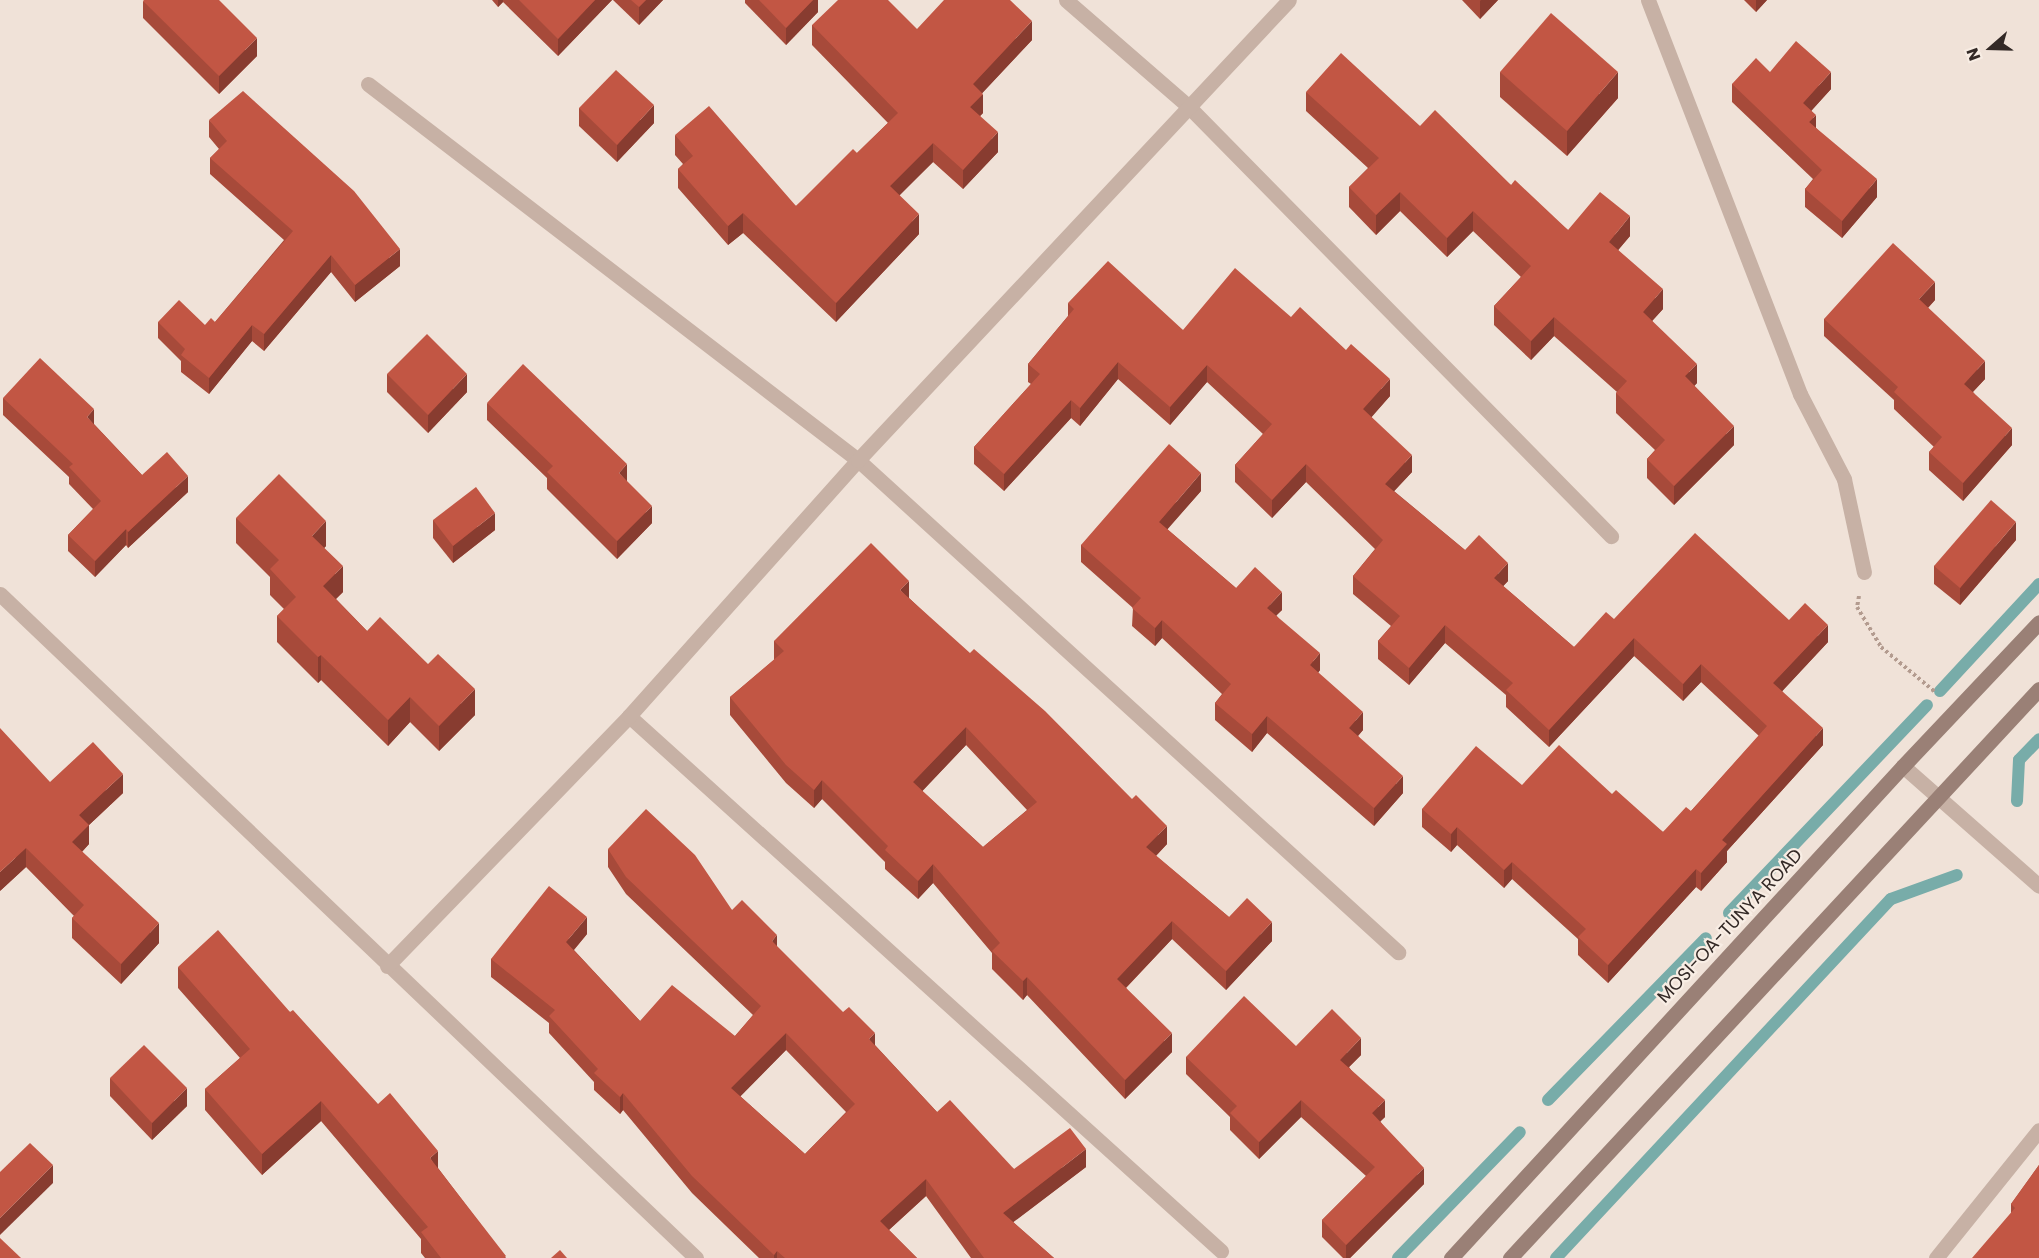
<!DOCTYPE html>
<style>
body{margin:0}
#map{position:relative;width:2039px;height:1258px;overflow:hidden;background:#f0e2d8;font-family:Poppins,sans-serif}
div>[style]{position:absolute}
.stream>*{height:12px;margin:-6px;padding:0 6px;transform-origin:6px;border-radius:6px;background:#78aca9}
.path>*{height:4px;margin-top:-2px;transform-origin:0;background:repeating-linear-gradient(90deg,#b39b8f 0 3px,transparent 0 6px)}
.minor>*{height:15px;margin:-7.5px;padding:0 7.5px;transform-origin:7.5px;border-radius:7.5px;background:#c7b1a5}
.tertiary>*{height:15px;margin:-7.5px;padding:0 7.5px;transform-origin:7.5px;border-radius:7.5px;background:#c7b1a5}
.secondary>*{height:15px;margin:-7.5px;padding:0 7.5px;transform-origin:7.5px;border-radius:7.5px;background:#9a8076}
.wall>*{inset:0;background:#a74a3a}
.shaded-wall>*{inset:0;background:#883c30}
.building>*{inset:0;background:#c25644}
span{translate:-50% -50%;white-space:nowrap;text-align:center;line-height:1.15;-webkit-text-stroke:4.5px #f8ede4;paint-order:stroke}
.street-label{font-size:18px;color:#332926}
.north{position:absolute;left:1961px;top:18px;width:60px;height:60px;-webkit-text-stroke:4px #f8ede4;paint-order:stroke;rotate:250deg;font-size:16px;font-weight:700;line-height:24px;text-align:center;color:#332926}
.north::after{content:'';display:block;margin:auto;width:21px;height:27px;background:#332926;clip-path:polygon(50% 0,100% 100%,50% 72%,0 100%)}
</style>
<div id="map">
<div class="stream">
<i style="left:1940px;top:691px;width:146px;rotate:-47.2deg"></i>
<i style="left:2017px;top:801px;width:41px;rotate:-87.2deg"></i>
<i style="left:2019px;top:760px;width:29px;rotate:-46deg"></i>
<i style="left:1729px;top:913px;width:287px;rotate:-46.4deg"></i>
<i style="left:1548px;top:1100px;width:226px;rotate:-45.7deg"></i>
<i style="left:1398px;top:1258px;width:175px;rotate:-45.9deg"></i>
<i style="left:1556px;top:1258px;width:491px;rotate:-47deg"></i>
<i style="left:1891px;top:899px;width:70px;rotate:-20deg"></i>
</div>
<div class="path">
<i style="left:1859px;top:596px;width:11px;rotate:100deg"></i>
<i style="left:1857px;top:607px;width:47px;rotate:59deg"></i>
<i style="left:1881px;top:647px;width:70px;rotate:39.8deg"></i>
</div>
<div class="minor">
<i style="left:1066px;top:0;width:163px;rotate:41deg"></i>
<i style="left:1189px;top:107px;width:602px;rotate:45.47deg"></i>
<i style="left:1648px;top:0;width:422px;rotate:68.9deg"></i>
<i style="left:1800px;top:394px;width:96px;rotate:62.6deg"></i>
<i style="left:1844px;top:479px;width:95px;rotate:77.9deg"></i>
<i style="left:368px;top:84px;width:618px;rotate:37.5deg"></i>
<i style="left:858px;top:460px;width:731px;rotate:42.34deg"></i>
<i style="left:0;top:594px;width:962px;rotate:43.65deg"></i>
<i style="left:629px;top:716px;width:798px;rotate:42.1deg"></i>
<i style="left:387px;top:966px;width:348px;rotate:-45.9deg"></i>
<i style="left:629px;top:716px;width:343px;rotate:-48.2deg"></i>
<i style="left:858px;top:460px;width:630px;rotate:-46.86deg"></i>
<i style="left:1936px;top:1258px;width:164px;rotate:-51.2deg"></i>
</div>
<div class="tertiary">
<i style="left:1903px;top:766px;width:181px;rotate:41.4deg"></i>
</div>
<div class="secondary">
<i style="left:1451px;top:1258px;width:668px;rotate:-47.43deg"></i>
<i style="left:1903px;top:766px;width:198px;rotate:-46.6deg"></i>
<i style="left:1510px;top:1258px;width:777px;rotate:-47.09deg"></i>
</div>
<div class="wall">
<i style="clip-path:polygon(492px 0,612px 0,558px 56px,503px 2px,498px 7px)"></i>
<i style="clip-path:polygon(613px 0,663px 0,639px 25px)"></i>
<i style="clip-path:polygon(745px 0,818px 0,818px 12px,786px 45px,745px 3px)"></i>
<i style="clip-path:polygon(1462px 0,1498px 0,1480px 19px)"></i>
<i style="clip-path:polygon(1744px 0,1767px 0,1756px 12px)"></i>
<i style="clip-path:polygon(143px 1px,257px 56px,219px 94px,143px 18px)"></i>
<i style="clip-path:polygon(812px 25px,917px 29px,1032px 40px,982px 93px,983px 113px,980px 116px,998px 152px,963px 189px,933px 162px,899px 195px,919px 234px,836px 322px,743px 233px,728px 245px,678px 188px,678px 169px,683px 164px,675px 155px,675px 135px,796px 206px,857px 153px,888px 123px,812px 45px)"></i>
<i style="clip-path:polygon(1500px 72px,1618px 98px,1567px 156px,1500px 97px)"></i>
<i style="clip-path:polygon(1770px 72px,1831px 89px,1811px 111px,1816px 128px,1877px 197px,1842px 238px,1805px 207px,1805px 189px,1813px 179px,1732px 102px,1732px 84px)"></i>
<i style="clip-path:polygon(1306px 92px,1420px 126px,1511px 185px,1568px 230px,1630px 236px,1618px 250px,1663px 309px,1652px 321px,1697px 383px,1694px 386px,1734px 445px,1674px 505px,1647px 478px,1647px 459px,1655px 450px,1616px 413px,1616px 393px,1617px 392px,1554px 336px,1531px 360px,1494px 325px,1494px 306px,1521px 277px,1473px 231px,1447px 257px,1400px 211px,1376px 235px,1349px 207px,1349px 187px,1368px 168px,1306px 111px)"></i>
<i style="clip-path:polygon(579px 108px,654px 123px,617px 162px,579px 126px)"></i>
<i style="clip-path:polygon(209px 120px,400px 266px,355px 302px,331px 272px,264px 351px,252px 341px,209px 394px,181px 372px,181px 361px,158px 338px,158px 322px,205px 325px,215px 322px,284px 240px,210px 174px,210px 158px,219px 149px,209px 137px)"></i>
<i style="clip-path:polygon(1935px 300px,1928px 308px,1985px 379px,1973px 392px,2012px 445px,1963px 501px,1929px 470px,1929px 452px,1934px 447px,1894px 409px,1894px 400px,1824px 336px,1824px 319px)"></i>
<i style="clip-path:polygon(1068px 303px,1183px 330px,1291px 317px,1390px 396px,1371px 417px,1412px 472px,1394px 491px,1465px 550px,1508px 581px,1503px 586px,1574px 647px,1614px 619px,1789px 620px,1828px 642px,1782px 691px,1823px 745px,1727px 851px,1727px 862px,1701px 891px,1696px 887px,1608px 983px,1578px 955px,1578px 939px,1512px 879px,1504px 888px,1457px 845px,1451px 852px,1422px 827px,1422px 809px,1522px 785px,1612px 794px,1663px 832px,1691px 811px,1759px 736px,1701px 682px,1683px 701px,1634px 656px,1549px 747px,1506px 707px,1506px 695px,1445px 643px,1409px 685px,1378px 659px,1378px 641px,1391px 626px,1353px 594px,1353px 576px,1375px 549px,1306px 482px,1272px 518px,1235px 482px,1235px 465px,1263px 434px,1207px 382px,1170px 425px,1118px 379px,1080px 426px,1071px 418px,1004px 491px,974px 464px,974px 447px,1031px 384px,1028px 382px,1028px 364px,1068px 316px)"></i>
<i style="clip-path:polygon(387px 374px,467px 392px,428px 433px,387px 392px)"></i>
<i style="clip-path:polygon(3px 398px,94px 424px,142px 475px,188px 492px,128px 548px,126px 545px,95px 577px,68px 551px,68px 535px,93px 509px,69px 484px,69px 477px,3px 415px)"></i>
<i style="clip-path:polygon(487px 403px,627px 482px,652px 523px,617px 559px,547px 489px,547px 478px,487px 420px)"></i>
<i style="clip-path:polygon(1201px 491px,1167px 529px,1236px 588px,1282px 610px,1276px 615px,1320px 670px,1318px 673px,1363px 730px,1358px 736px,1403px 793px,1374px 826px,1267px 733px,1252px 752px,1215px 720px,1215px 703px,1222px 694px,1162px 638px,1155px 646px,1132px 626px,1133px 608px,1081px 562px,1081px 545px)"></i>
<i style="clip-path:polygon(236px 518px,326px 546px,324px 548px,343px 592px,336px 599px,367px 631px,475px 715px,439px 751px,410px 722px,388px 746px,321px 680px,318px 683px,277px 642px,277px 616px,284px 609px,270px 595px,270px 577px,236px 543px)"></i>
<i style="clip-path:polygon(433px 520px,495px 530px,453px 563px,433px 538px)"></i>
<i style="clip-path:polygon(2016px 540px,1960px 605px,1934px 584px,1934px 566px)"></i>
<i style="clip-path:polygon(evenodd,909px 598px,1167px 844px,1156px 856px,1229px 917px,1272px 941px,1226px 990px,1172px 939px,1126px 988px,1172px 1052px,1125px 1099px,1027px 995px,1023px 1000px,992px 969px,992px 953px,933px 883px,918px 899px,885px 869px,885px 862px,822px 799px,814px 808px,786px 783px,730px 715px,730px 697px,774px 660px,774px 641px,909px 598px,966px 745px,1027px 810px,983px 847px,922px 791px,966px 745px)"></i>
<i style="clip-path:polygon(50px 782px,123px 793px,89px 825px,89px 844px,82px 852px,159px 943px,121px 984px,72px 938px,72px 918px,74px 916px,26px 867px,0 891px)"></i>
<i style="clip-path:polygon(evenodd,608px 849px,732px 910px,777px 947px,875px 1045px,937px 1112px,1014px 1169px,1086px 1167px,1013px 1222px,1054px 1258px,971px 1258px,926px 1196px,889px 1230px,917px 1258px,759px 1258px,692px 1193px,623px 1110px,620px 1114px,594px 1090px,594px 1082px,549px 1033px,549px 1023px,491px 977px,491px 959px,587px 934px,574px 950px,640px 1021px,735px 1036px,753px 1015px,626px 894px,608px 867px,608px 849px,786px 1050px,846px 1112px,805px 1154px,740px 1096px,786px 1050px)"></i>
<i style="clip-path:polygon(178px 967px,290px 1012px,438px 1168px,506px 1258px,425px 1258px,421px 1253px,421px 1239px,321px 1121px,262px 1175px,205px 1110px,205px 1089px,240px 1058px,178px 988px)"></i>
<i style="clip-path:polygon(1296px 1046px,1361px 1055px,1349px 1067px,1385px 1117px,1380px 1121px,1424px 1184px,1350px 1258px,1343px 1258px,1322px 1237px,1322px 1220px,1366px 1176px,1301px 1117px,1259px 1159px,1230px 1130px,1230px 1117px,1186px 1074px,1186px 1057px)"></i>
<i style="clip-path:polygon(110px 1078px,187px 1106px,152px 1140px,110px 1096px)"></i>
<i style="clip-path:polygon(2039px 1165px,2039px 1258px,2011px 1213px,2011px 1204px)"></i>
</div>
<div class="shaded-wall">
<i style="clip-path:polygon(498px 0,503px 0,503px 2px,498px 7px)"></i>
<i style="clip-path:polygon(595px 0,612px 0,558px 56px,558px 39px)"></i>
<i style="clip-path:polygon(646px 0,663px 0,639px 25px,639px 7px)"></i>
<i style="clip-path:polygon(813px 0,818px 0,818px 12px,786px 45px,786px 28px)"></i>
<i style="clip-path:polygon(1481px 0,1498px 0,1480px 19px,1480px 1px)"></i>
<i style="clip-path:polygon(1756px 0,1767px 0,1756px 12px)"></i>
<i style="clip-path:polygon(1032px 21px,1032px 40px,973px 103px,973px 84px)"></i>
<i style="clip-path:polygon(257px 38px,257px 56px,219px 94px,219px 76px)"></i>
<i style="clip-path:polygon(1618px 72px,1618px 98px,1567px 156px,1567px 131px)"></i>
<i style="clip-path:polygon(1831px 72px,1831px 89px,1803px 120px,1803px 103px)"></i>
<i style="clip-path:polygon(983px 94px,983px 113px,970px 126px,970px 107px)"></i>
<i style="clip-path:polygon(654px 105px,654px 123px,617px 162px,617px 145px)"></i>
<i style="clip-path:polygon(1816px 115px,1816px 133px,1809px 122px)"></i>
<i style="clip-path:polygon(998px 132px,998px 152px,963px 189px,963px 170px)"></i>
<i style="clip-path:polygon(933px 143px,933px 162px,890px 205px,890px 186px)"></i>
<i style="clip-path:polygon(1877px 179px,1877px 197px,1842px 238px,1842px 221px)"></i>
<i style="clip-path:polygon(1400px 192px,1400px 211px,1376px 235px,1376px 215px)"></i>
<i style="clip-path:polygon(1473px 211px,1473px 231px,1447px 257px,1447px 238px)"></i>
<i style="clip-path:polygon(743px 213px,743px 233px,728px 245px,728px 226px)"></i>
<i style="clip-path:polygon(919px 214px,919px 234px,836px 322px,836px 303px)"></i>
<i style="clip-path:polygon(1630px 216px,1630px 236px,1609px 261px,1609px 242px)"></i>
<i style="clip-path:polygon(400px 249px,400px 266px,355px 302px,355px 285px)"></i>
<i style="clip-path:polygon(331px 255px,331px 272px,264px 351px,264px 334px)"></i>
<i style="clip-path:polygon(1935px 282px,1935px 300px,1919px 317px,1919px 299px)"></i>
<i style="clip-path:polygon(1663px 289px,1663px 309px,1643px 331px,1643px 312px)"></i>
<i style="clip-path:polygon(1554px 317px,1554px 336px,1531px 360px,1531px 341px)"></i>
<i style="clip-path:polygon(252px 325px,252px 341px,209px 394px,209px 378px)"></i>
<i style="clip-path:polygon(1985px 361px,1985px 379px,1964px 401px,1964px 384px)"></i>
<i style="clip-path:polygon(1118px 362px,1118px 379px,1080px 426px,1080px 408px)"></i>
<i style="clip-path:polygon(1697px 364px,1697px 383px,1685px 396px,1685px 376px)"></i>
<i style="clip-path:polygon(1207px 365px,1207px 382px,1170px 425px,1170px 407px)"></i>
<i style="clip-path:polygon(467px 374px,467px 392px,428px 433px,428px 415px)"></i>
<i style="clip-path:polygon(1390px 379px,1390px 396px,1363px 427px,1363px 409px)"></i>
<i style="clip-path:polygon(1071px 400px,1071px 418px,1004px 491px,1004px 474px)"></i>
<i style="clip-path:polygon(94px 409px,94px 425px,87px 417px)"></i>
<i style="clip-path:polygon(1734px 426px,1734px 445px,1674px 505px,1674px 486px)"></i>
<i style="clip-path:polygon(2012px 428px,2012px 445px,1963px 501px,1963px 483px)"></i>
<i style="clip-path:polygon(1412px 455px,1412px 472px,1385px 501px,1385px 484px)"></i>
<i style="clip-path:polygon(627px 464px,627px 482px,619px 473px)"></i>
<i style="clip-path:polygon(1306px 464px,1306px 482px,1272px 518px,1272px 500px)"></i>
<i style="clip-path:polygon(1201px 473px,1201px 491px,1159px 539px,1159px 522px)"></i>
<i style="clip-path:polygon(188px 476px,188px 492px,128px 548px,128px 532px)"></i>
<i style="clip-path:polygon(652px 506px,652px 523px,617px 559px,617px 541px)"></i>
<i style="clip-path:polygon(495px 513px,495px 530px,453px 563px,453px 546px)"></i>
<i style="clip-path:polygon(326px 521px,326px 546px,312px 561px,312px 536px)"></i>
<i style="clip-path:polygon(2016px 522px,2016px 540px,1960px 605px,1960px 588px)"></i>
<i style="clip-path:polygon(126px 529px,126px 545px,95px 577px,95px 561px)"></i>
<i style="clip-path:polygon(1508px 563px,1508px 581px,1494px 596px,1494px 578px)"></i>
<i style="clip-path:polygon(343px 566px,343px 592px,323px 611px,323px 586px)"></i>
<i style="clip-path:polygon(909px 581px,909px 600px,900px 590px)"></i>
<i style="clip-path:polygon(1282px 592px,1282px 610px,1267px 625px,1267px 608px)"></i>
<i style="clip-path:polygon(1162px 620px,1162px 638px,1155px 646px,1155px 628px)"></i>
<i style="clip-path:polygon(1445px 625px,1445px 643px,1409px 685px,1409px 668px)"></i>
<i style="clip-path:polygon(1828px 625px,1828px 642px,1773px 701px,1773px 683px)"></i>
<i style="clip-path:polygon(1634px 638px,1634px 656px,1549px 747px,1549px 730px)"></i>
<i style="clip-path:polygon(1320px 653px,1320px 670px,1310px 683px,1310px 665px)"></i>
<i style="clip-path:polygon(321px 655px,321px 680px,318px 683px,318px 657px)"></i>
<i style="clip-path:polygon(1701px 664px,1701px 682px,1683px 701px,1683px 684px)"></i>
<i style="clip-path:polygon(475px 689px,475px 715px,439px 751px,439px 726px)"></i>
<i style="clip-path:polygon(410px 697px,410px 722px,388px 746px,388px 720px)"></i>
<i style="clip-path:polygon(1363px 712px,1363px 730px,1349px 746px,1349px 728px)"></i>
<i style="clip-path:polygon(1267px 716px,1267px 733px,1252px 752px,1252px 734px)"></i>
<i style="clip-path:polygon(966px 727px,966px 745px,913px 801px,913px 782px)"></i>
<i style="clip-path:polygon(1823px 728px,1823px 745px,1727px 851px,1727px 862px,1701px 891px,1701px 873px,1722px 840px)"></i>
<i style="clip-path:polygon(123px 774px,123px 793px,89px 825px,89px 844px,72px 862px,72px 842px,79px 815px)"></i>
<i style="clip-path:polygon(1403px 776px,1403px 793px,1374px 826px,1374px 808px)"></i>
<i style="clip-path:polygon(822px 780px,822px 799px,814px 808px,814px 790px)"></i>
<i style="clip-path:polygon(1167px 826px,1167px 844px,1146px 866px,1146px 847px)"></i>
<i style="clip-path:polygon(1457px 827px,1457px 845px,1451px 852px,1451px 834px)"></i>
<i style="clip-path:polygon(26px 848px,26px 867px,0 891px,0 872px)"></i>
<i style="clip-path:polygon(1512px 862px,1512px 879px,1504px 888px,1504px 870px)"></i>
<i style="clip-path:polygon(933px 864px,933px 883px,918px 899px,918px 881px)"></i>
<i style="clip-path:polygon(1696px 869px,1696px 887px,1608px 983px,1608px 965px)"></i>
<i style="clip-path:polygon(587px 917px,587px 934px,566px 959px,566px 942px)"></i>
<i style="clip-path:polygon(1172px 921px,1172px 939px,1117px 997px,1117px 979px)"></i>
<i style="clip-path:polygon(1272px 922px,1272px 941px,1226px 990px,1226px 971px)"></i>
<i style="clip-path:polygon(159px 923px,159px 943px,121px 984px,121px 964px)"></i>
<i style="clip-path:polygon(777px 935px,777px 953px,772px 941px)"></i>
<i style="clip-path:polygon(1027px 977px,1027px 995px,1023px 1000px,1023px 981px)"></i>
<i style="clip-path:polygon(786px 1033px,786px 1050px,731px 1106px,731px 1088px)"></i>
<i style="clip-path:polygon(875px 1033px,875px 1050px,869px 1039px)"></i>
<i style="clip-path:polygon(1172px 1033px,1172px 1052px,1125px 1099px,1125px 1080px)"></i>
<i style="clip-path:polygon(1361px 1038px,1361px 1055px,1340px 1076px,1340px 1060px)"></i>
<i style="clip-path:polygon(187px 1088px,187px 1106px,152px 1140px,152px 1123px)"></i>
<i style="clip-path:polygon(623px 1093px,623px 1110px,620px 1114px,620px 1097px)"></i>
<i style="clip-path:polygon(1301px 1100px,1301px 1117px,1259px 1159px,1259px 1142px)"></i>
<i style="clip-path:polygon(1385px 1100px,1385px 1117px,1372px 1130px,1372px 1113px)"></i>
<i style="clip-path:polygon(321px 1101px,321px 1121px,262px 1175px,262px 1154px)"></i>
<i style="clip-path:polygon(1086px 1149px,1086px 1167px,1003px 1230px,1003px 1213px)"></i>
<i style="clip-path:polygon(438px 1151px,438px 1171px,430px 1158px)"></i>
<i style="clip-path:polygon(53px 1165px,53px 1183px,0 1235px,0 1218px)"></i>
<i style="clip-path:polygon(1424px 1168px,1424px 1184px,1350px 1258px,1346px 1258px,1346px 1245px)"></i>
<i style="clip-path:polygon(926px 1179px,926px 1196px,880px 1238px,880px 1221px)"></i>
<i style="clip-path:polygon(777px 1251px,777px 1258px,774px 1258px,774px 1255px)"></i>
</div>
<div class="building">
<i style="clip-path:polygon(144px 0,219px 0,257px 38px,219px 76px,143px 1px)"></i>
<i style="clip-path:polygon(519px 0,595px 0,558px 39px)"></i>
<i style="clip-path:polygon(631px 0,646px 0,639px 7px)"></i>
<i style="clip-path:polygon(759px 0,813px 0,786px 28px)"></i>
<i style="clip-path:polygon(838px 0,888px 0,917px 29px,944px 0,1010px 0,1032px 21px,973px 84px,983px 94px,970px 107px,998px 132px,963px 170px,933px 143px,890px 186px,919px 214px,836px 303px,743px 213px,728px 226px,678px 169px,693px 156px,675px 135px,709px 106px,796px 206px,853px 149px,857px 153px,898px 113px,812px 25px)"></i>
<i style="clip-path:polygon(1551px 13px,1618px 72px,1567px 131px,1500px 72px)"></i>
<i style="clip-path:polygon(1796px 41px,1831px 72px,1803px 103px,1816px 115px,1809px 122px,1877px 179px,1842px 221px,1805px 189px,1822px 170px,1732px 84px,1756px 58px,1770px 72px)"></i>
<i style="clip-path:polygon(1341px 53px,1420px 126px,1435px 110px,1511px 185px,1515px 180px,1568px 230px,1600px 192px,1630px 216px,1609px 242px,1663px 289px,1643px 312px,1697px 364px,1685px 376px,1734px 426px,1674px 486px,1647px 459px,1665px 440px,1616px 393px,1627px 381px,1554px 317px,1531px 341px,1494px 306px,1531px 266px,1473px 211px,1447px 238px,1400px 192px,1376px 215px,1349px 187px,1379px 158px,1306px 92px)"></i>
<i style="clip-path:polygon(616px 70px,654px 105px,617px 145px,579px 108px)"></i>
<i style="clip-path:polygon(243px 91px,354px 191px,400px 249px,355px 285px,331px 255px,264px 334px,252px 325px,209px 378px,181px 355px,185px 349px,158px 322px,179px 300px,205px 325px,211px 318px,215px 322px,293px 231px,210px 158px,227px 141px,209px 120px)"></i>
<i style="clip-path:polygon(1893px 243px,1935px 282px,1919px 299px,1985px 361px,1964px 384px,2012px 428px,1963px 483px,1929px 452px,1942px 437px,1894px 392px,1898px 387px,1824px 319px)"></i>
<i style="clip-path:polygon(1108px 261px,1183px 330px,1235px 268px,1291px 317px,1300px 307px,1346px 350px,1351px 344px,1390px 379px,1363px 409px,1412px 455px,1385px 484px,1465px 550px,1479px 535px,1508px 563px,1494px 578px,1574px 647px,1606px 612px,1614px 619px,1695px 533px,1789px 620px,1805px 603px,1828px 625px,1773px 683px,1823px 728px,1722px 840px,1727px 844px,1701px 873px,1696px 869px,1608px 965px,1578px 937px,1586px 929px,1512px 862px,1504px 870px,1457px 827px,1451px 834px,1422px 809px,1476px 746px,1522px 785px,1559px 745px,1612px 794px,1616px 790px,1663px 832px,1686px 807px,1691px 811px,1767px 726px,1701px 664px,1683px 684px,1634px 638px,1549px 730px,1506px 690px,1513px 683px,1445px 625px,1409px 668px,1378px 641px,1400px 616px,1353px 576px,1383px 540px,1306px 464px,1272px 500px,1235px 465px,1272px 424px,1207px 365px,1170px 407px,1118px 362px,1080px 408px,1071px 400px,1004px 474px,974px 447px,1040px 374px,1028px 364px,1074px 309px,1068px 303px)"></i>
<i style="clip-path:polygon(427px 334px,467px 374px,428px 415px,387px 374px)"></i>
<i style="clip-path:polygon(40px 358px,94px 409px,87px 417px,142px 475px,167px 452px,188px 476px,128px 532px,126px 529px,95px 561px,68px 535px,101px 501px,69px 467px,73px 464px,3px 398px)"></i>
<i style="clip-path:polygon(523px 364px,627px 464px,619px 473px,652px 506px,617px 541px,547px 472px,553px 466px,487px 403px)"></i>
<i style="clip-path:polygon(1169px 444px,1201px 473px,1159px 522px,1236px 588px,1255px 567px,1282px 592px,1267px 608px,1320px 653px,1310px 665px,1363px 712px,1349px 728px,1403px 776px,1374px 808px,1267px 716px,1252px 734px,1215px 703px,1231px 684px,1162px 620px,1155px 628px,1132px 608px,1141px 598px,1081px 545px)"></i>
<i style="clip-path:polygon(279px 474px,326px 521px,312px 536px,343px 566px,323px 586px,367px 631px,380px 617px,428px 664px,438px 654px,475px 689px,439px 726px,410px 697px,388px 720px,321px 655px,318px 657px,277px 616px,296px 597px,270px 569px,279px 560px,236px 518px)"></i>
<i style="clip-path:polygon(476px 487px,495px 513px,453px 546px,433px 520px)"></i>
<i style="clip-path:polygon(1991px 500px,2016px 522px,1960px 588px,1934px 566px)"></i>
<i style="clip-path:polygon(evenodd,871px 543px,909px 581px,900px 590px,970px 653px,974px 649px,1045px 711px,1132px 799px,1136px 795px,1167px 826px,1146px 847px,1229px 917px,1247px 898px,1272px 922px,1226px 971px,1172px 921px,1117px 979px,1172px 1033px,1125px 1080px,1027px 977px,1023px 981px,992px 951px,1000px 943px,933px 864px,918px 881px,885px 850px,888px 846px,822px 780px,814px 790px,786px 765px,730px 697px,784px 651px,774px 641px,871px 543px,966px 727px,1037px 802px,983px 847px,913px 782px,966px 727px)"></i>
<i style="clip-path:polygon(0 728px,50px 782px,93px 742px,123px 774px,79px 815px,89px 825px,72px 842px,159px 923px,121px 964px,72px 918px,84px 905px,26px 848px,0 872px)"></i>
<i style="clip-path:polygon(evenodd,646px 809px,695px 855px,732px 910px,742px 900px,777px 935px,772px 941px,843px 1012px,849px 1007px,875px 1033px,869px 1039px,937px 1112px,950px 1100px,1014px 1169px,1070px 1128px,1086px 1149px,1003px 1213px,1054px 1258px,984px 1258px,926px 1179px,880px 1221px,917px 1258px,785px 1258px,777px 1251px,774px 1255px,692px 1176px,623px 1093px,620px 1097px,594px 1073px,598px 1069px,549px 1016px,555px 1010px,491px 959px,549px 886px,587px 917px,566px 942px,640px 1021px,672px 985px,735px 1036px,761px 1006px,626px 877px,608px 849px,646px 809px,786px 1033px,855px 1104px,805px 1154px,731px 1088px,786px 1033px)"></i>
<i style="clip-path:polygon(218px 930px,290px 1012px,293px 1010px,378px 1104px,390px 1093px,438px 1151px,430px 1158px,506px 1256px,504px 1258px,441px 1258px,421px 1232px,428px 1227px,321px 1101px,262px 1154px,205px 1089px,250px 1049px,178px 967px)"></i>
<i style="clip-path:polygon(1244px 996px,1296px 1046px,1332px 1009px,1361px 1038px,1340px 1060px,1385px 1100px,1372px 1113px,1424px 1168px,1346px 1245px,1322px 1220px,1375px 1167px,1301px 1100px,1259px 1142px,1230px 1113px,1237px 1106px,1186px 1057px)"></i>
<i style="clip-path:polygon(144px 1045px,187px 1088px,152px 1123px,110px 1078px)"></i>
<i style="clip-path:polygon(30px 1143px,53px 1165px,0 1218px,0 1172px)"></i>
<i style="clip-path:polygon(2039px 1165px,2039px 1258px,1972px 1258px,2015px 1208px,2011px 1204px)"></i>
<i style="clip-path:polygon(0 1238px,21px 1258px,0 1258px)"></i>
<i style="clip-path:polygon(560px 1250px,567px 1258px,551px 1258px)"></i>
</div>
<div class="street-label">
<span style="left:1730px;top:926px;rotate:-47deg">MOSI-OA-TUNYA ROAD</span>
</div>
<div class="north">N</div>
</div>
